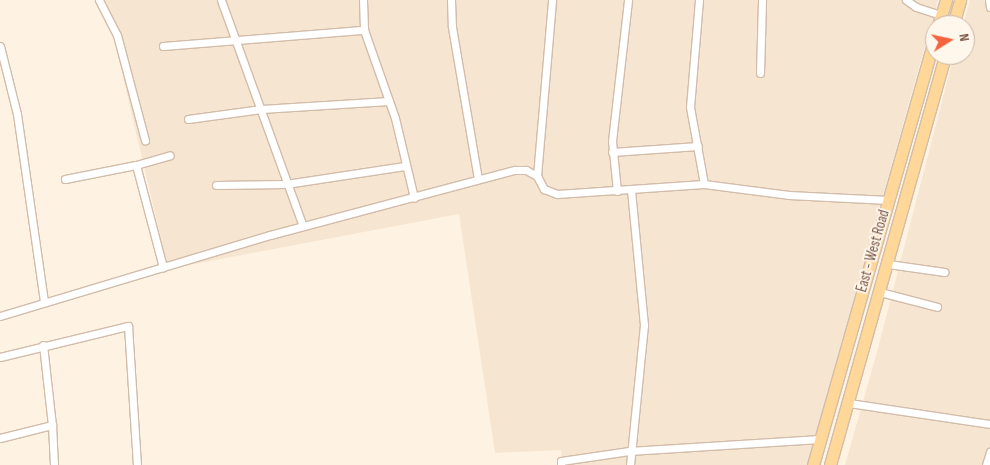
<!DOCTYPE html>
<style>
body{margin:0}
#map{position:relative;width:990px;height:465px;overflow:hidden;background:#fef3e3;font-family:"Sofia Sans Condensed",sans-serif}
div>[style]{position:absolute}
.residential>*{inset:0;background:#f6e5d0}
.roads{filter:drop-shadow(1px 0 #d2bcaa) drop-shadow(-1px 0 #d2bcaa) drop-shadow(0 1px #d2bcaa) drop-shadow(0 -1px #d2bcaa)}
.street>*{height:7px;margin:-3.5px;padding:0 3.5px;transform-origin:3.5px;border-radius:3.5px;background:#fff}
.primary>*{height:11px;margin:-5.5px;padding:0 5.5px;transform-origin:5.5px;border-radius:5.5px;background:#ffd799}
span{translate:-50% -50%;white-space:nowrap;text-align:center;line-height:1.15;-webkit-text-stroke:4px #fff7eb;paint-order:stroke}
.street-label{font-size:15px;color:#785746}
.north{position:absolute;left:925px;top:15px;width:50px;height:50px;box-sizing:border-box;background:#fff7eb;border:1px solid #c9b7a9;border-radius:50%;rotate:80deg;font-size:14px;font-weight:700;line-height:20px;text-align:center;color:#785746}
.north::after{content:'';display:block;margin:auto;width:18px;height:22px;background:#f3633d;clip-path:polygon(50% 0,100% 100%,50% 72%,0 100%)}
</style>
<div id="map">
<div class="residential">
<i style="clip-path:polygon(105px 0,938px 0,807px 465px,562px 465px,561px 450px,495px 453px,459px 214px,168px 269px)"></i>
<i style="clip-path:polygon(970px 0,990px 0,990px 465px,845px 465px,877px 352px,954px 55px,965px 55px,963px 25px)"></i>
</div>
<div class="roads">
<div class="street">
<i style="left:99px;top:0;width:39px;rotate:63deg"></i>
<i style="left:117px;top:35px;width:109px;rotate:75.1deg"></i>
<i style="left:221px;top:0;width:240px;rotate:70.1deg"></i>
<i style="left:363px;top:0;width:30px;rotate:88deg"></i>
<i style="left:451px;top:0;width:27px;rotate:88deg"></i>
<i style="left:452px;top:27px;width:154px;rotate:80.3deg"></i>
<i style="left:699px;top:0;width:107px;rotate:94.8deg"></i>
<i style="left:690px;top:107px;width:78px;rotate:79.7deg"></i>
<i style="left:906px;top:0;width:12px;rotate:35deg"></i>
<i style="left:916px;top:7px;width:26px;rotate:18deg"></i>
<i style="left:989px;top:0;width:7px;rotate:82deg"></i>
<i style="left:0;top:46px;width:70px;rotate:76deg"></i>
<i style="left:17px;top:114px;width:190px;rotate:81.8deg"></i>
<i style="left:163px;top:46px;width:202px;rotate:-4.6deg"></i>
<i style="left:364px;top:30px;width:93px;rotate:70.6deg"></i>
<i style="left:395px;top:118px;width:82px;rotate:76.6deg"></i>
<i style="left:760px;top:73px;width:73px;rotate:-88.4deg"></i>
<i style="left:188px;top:119px;width:74px;rotate:-7.8deg"></i>
<i style="left:261px;top:109px;width:128px;rotate:-3.6deg"></i>
<i style="left:612px;top:152px;width:86px;rotate:-4deg"></i>
<i style="left:136px;top:165px;width:35px;rotate:-16deg"></i>
<i style="left:537px;top:176px;width:177px;rotate:-85.1deg"></i>
<i style="left:65px;top:179px;width:72px;rotate:-11.2deg"></i>
<i style="left:136px;top:165px;width:106px;rotate:75.2deg"></i>
<i style="left:216px;top:185px;width:70px;rotate:-0.8deg"></i>
<i style="left:286px;top:184px;width:120px;rotate:-8.6deg"></i>
<i style="left:617px;top:191px;width:50px;rotate:-95.7deg"></i>
<i style="left:612px;top:141px;width:142px;rotate:-83.5deg"></i>
<i style="left:888px;top:264px;width:57px;rotate:8.1deg"></i>
<i style="left:880px;top:292px;width:59px;rotate:14.7deg"></i>
<i style="left:0;top:316px;width:282px;rotate:-16.7deg"></i>
<i style="left:270px;top:235px;width:253px;rotate:-14.9deg"></i>
<i style="left:515px;top:170px;width:11px"></i>
<i style="left:526px;top:170px;width:13px;rotate:29deg"></i>
<i style="left:537px;top:176px;width:15px;rotate:62deg"></i>
<i style="left:544px;top:189px;width:14px;rotate:21deg"></i>
<i style="left:557px;top:194px;width:147px;rotate:-3.9deg"></i>
<i style="left:704px;top:184px;width:86px;rotate:7.4deg"></i>
<i style="left:789px;top:195px;width:99px;rotate:2.9deg"></i>
<i style="left:43px;top:345px;width:81px;rotate:83.6deg"></i>
<i style="left:0;top:357px;width:132px;rotate:-13.6deg"></i>
<i style="left:128px;top:326px;width:139px;rotate:86.3deg"></i>
<i style="left:849px;top:403px;width:143px;rotate:8.5deg"></i>
<i style="left:0;top:438px;width:54px;rotate:-14deg"></i>
<i style="left:52px;top:425px;width:40px;rotate:87.1deg"></i>
<i style="left:561px;top:465px;width:4px;rotate:-90deg"></i>
<i style="left:561px;top:461px;width:69px;rotate:-8.4deg"></i>
<i style="left:629px;top:451px;width:191px;rotate:-3.6deg"></i>
<i style="left:630px;top:465px;width:141px;rotate:-84.3deg"></i>
<i style="left:644px;top:325px;width:136px;rotate:-95.5deg"></i>
<i style="left:986px;top:465px;width:14px;rotate:-73deg"></i>
</div>
<div class="primary">
<i style="left:938px;top:25px;width:26px;rotate:-72deg"></i>
<i style="left:953px;top:25px;width:26px;rotate:-74deg"></i>
<i style="left:813px;top:465px;width:446px;rotate:-74.1deg"></i>
<i style="left:830px;top:465px;width:426px;rotate:-74.3deg"></i>
</div>
</div>
<div class="street-label">
<span style="left:873px;top:251px;rotate:-74deg">East - West Road</span>
</div>
<div class="north">N</div>
</div>
